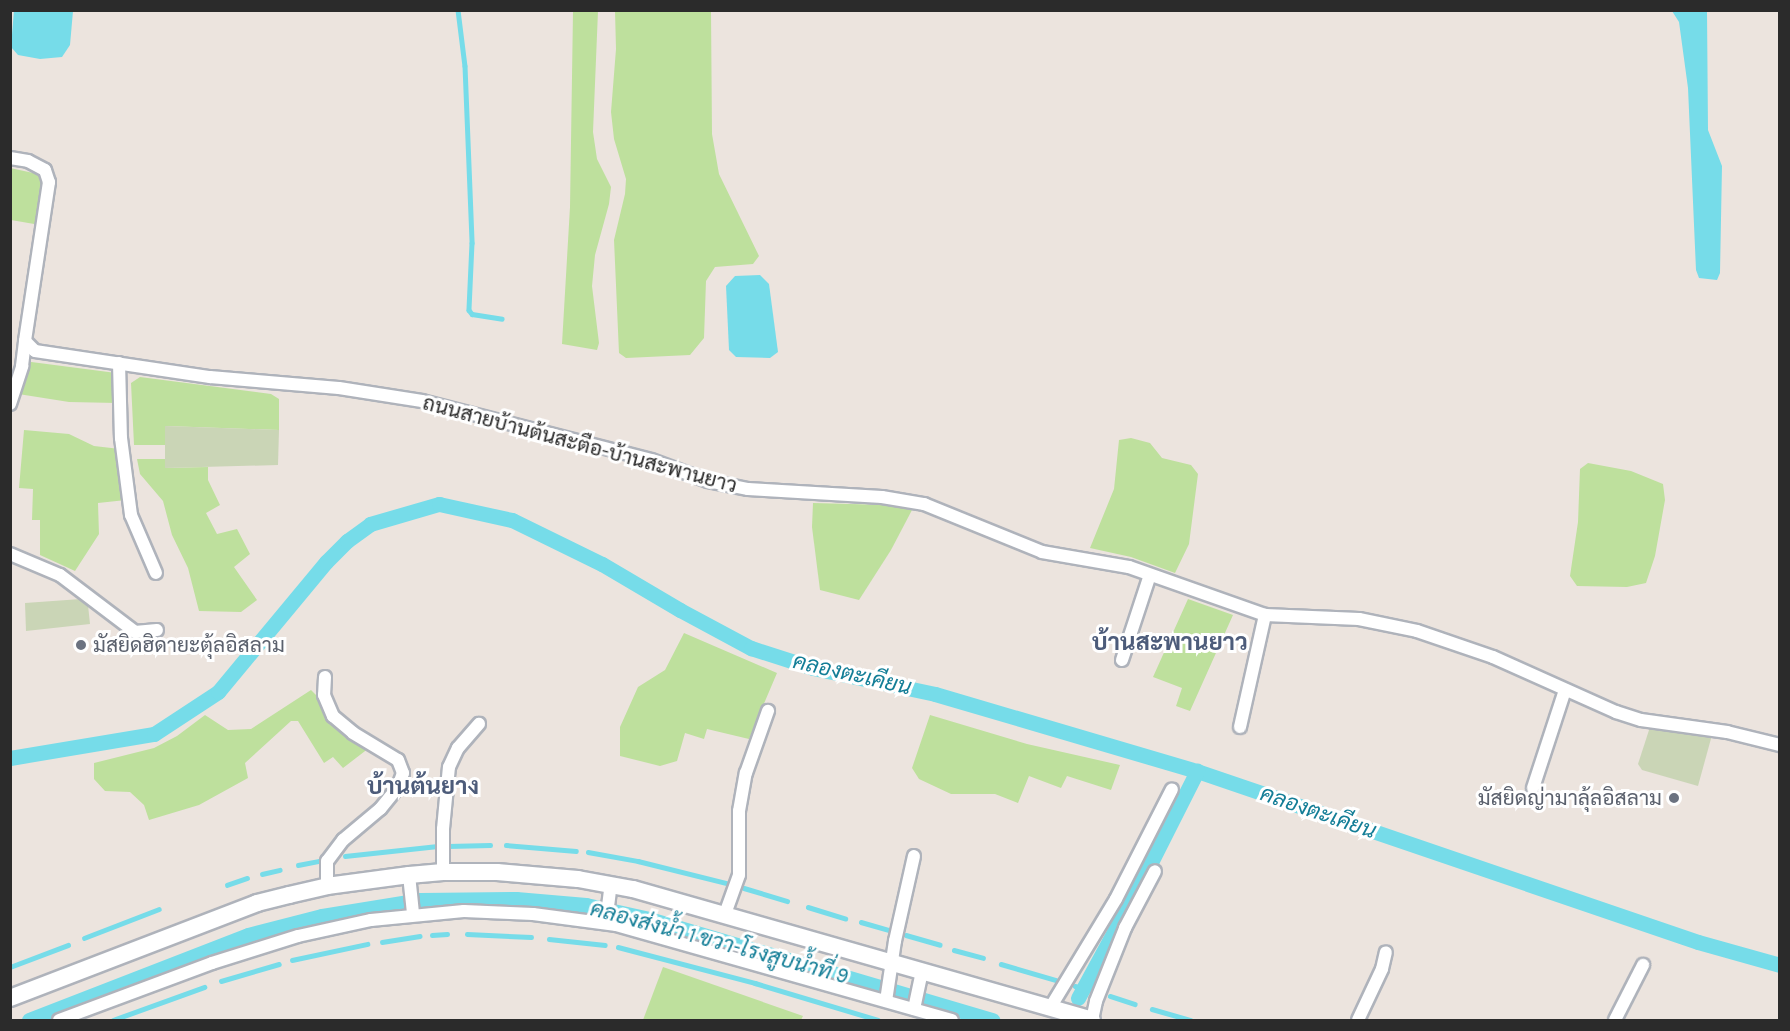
<!DOCTYPE html>
<meta charset="utf-8">
<style>
body{margin:0}
#map{position:relative;width:1790px;height:1031px;overflow:hidden;background:#ece4de;font-family:Karla,Sarabun,sans-serif}
div>[style]{position:absolute}
.green>*{inset:0;background:#bee09d}
.cemetery>*{inset:0;background:#cad5b6}
.water>*{inset:0;background:#76dce9}
.stream>*{height:4.5px;margin:-2.25px;padding:0 2.25px;transform-origin:2.25px;border-radius:2.25px;background:#76dce9}
.canal>*{height:15px;margin:-7.5px;padding:0 7.5px;transform-origin:7.5px;border-radius:7.5px;background:#76dce9}
.roads{filter:drop-shadow(2px 0 #afb3bb) drop-shadow(-2px 0 #afb3bb) drop-shadow(0 2px #afb3bb) drop-shadow(0 -2px #afb3bb)}
.minor>*{height:12px;margin:-6px;padding:0 6px;transform-origin:6px;border-radius:6px;background:#fff}
.secondary>*{height:16px;margin:-8px;padding:0 8px;transform-origin:8px;border-radius:8px;background:#fff}
.dots>*{width:16px;height:16px;translate:-50% -50%;box-sizing:border-box;border:3px solid #fff;border-radius:50%}
span{translate:-50% -50%;white-space:nowrap;text-align:center;line-height:1.15;-webkit-text-stroke:6px #fff;paint-order:stroke}
.street-label{font-size:21px;color:#2b2b2b}
.worship-label{font-size:21px;color:#5b616d}
.left{translate:0 -50%;text-align:left}
.right{translate:-100% -50%;text-align:right}
.water-label{font-size:22px;color:#147e97;font-style:italic}
.quarter-label{font-size:24px;color:#4d5c7a;font-weight:700}
.frame{position:absolute;inset:0;border:12px solid #2b2b2b;pointer-events:none}
</style>
<div id="map">
<div class="green">
<i style="clip-path:polygon(573px 11px,598px 11px,593px 132px,597px 159px,611px 187px,609px 204px,595px 255px,592px 286px,599px 343px,597px 350px,562px 344px,570px 207px)"></i>
<i style="clip-path:polygon(615px 11px,711px 11px,712px 134px,719px 174px,759px 256px,753px 264px,715px 267px,706px 281px,704px 338px,690px 355px,626px 358px,619px 353px,614px 240px,625px 194px,626px 179px,614px 139px,611px 112px,616px 49px)"></i>
<i style="clip-path:polygon(10px 168px,38px 174px,46px 187px,40px 225px,11px 220px)"></i>
<i style="clip-path:polygon(16px 360px,116px 373px,117px 403px,69px 402px,12px 393px)"></i>
<i style="clip-path:polygon(140px 377px,271px 394px,279px 399px,279px 430px,166px 426px,165px 445px,134px 445px,131px 383px)"></i>
<i style="clip-path:polygon(24px 430px,69px 434px,94px 446px,120px 449px,126px 500px,98px 503px,99px 534px,75px 571px,40px 555px,40px 520px,32px 520px,33px 489px,19px 488px)"></i>
<i style="clip-path:polygon(1131px 438px,1150px 443px,1162px 458px,1191px 465px,1198px 474px,1189px 544px,1175px 573px,1131px 557px,1090px 548px,1114px 489px,1119px 440px)"></i>
<i style="clip-path:polygon(137px 459px,165px 459px,165px 468px,208px 467px,208px 480px,220px 505px,206px 513px,217px 534px,237px 529px,250px 554px,234px 567px,257px 600px,241px 612px,199px 611px,188px 568px,172px 535px,163px 501px,140px 474px)"></i>
<i style="clip-path:polygon(1588px 463px,1631px 471px,1663px 484px,1665px 500px,1655px 556px,1646px 583px,1627px 587px,1577px 586px,1570px 576px,1578px 522px,1580px 469px)"></i>
<i style="clip-path:polygon(813px 503px,887px 505px,912px 510px,891px 550px,859px 600px,820px 590px,812px 527px)"></i>
<i style="clip-path:polygon(1188px 599px,1233px 615px,1190px 711px,1176px 706px,1182px 688px,1153px 677px)"></i>
<i style="clip-path:polygon(684px 633px,777px 673px,749px 739px,707px 729px,704px 739px,685px 733px,677px 761px,660px 766px,620px 756px,620px 727px,638px 687px,665px 670px)"></i>
<i style="clip-path:polygon(311px 690px,369px 748px,343px 768px,333px 757px,324px 763px,298px 721px,291px 721px,245px 763px,248px 778px,199px 805px,149px 820px,144px 805px,130px 792px,105px 791px,94px 779px,94px 763px,154px 748px,177px 736px,205px 715px,228px 730px,251px 729px)"></i>
<i style="clip-path:polygon(930px 715px,1027px 744px,1120px 765px,1111px 790px,1067px 776px,1061px 788px,1029px 776px,1018px 803px,995px 794px,951px 794px,919px 779px,912px 768px)"></i>
<i style="clip-path:polygon(663px 967px,803px 1016px,801px 1020px,643px 1020px)"></i>
</div>
<div class="cemetery">
<i style="clip-path:polygon(165px 426px,279px 430px,278px 465px,165px 468px)"></i>
<i style="clip-path:polygon(81px 599px,88px 605px,90px 624px,26px 631px,25px 603px)"></i>
<i style="clip-path:polygon(1650px 727px,1712px 735px,1698px 786px,1642px 770px,1638px 764px)"></i>
</div>
<div class="water">
<i style="clip-path:polygon(14px 10px,73px 11px,70px 45px,62px 57px,40px 59px,18px 55px,11px 47px)"></i>
<i style="clip-path:polygon(1672px 11px,1707px 11px,1708px 130px,1722px 166px,1720px 273px,1717px 280px,1699px 278px,1696px 270px,1688px 88px,1679px 22px)"></i>
<i style="clip-path:polygon(760px 275px,769px 284px,778px 352px,770px 358px,736px 357px,729px 350px,726px 286px,735px 276px)"></i>
</div>
<div class="stream">
<i style="left:458px;top:10px;width:56px;rotate:82.9deg"></i>
<i style="left:465px;top:66px;width:177px;rotate:87.7deg"></i>
<i style="left:472px;top:243px;width:67px;rotate:92.6deg"></i>
<i style="left:469px;top:310px;width:5px;rotate:53deg"></i>
<i style="left:472px;top:314px;width:30px;rotate:9deg"></i>
<i style="left:506px;top:845px;width:70px;rotate:4.9deg"></i>
<i style="left:448px;top:846px;width:42px;rotate:-1.4deg"></i>
<i style="left:588px;top:852px;width:51px;rotate:10.2deg"></i>
<i style="left:638px;top:861px;width:91px;rotate:14deg"></i>
<i style="left:345px;top:856px;width:93px;rotate:-6.2deg"></i>
<i style="left:298px;top:865px;width:20px;rotate:-11deg"></i>
<i style="left:262px;top:874px;width:18px;rotate:-13deg"></i>
<i style="left:227px;top:885px;width:21px;rotate:-19deg"></i>
<i style="left:744px;top:888px;width:45px;rotate:16.8deg"></i>
<i style="left:808px;top:907px;width:39px;rotate:17deg"></i>
<i style="left:861px;top:922px;width:29px;rotate:16deg"></i>
<i style="left:467px;top:934px;width:64px;rotate:2.7deg"></i>
<i style="left:432px;top:935px;width:15px;rotate:-4deg"></i>
<i style="left:906px;top:935px;width:35px;rotate:16deg"></i>
<i style="left:84px;top:938px;width:80px;rotate:-21.1deg"></i>
<i style="left:549px;top:939px;width:56px;rotate:6.1deg"></i>
<i style="left:382px;top:942px;width:38px;rotate:-9deg"></i>
<i style="left:618px;top:947px;width:142px;rotate:14.7deg"></i>
<i style="left:755px;top:983px;width:128px;rotate:16.7deg"></i>
<i style="left:954px;top:950px;width:30px;rotate:15deg"></i>
<i style="left:292px;top:960px;width:77px;rotate:-12deg"></i>
<i style="left:1001px;top:964px;width:57px;rotate:16.2deg"></i>
<i style="left:10px;top:967px;width:62px;rotate:-20.8deg"></i>
<i style="left:221px;top:981px;width:60px;rotate:-16.3deg"></i>
<i style="left:1075px;top:986px;width:19px;rotate:16deg"></i>
<i style="left:1110px;top:996px;width:26px;rotate:18deg"></i>
<i style="left:1152px;top:1009px;width:40px;rotate:16deg"></i>
<i style="left:113px;top:1020px;width:97px;rotate:-19.9deg"></i>
</div>
<div class="canal">
<i style="left:10px;top:758px;width:146px;rotate:-9.5deg"></i>
<i style="left:154px;top:734px;width:77px;rotate:-33.3deg"></i>
<i style="left:218px;top:692px;width:169px;rotate:-50.3deg"></i>
<i style="left:326px;top:562px;width:30px;rotate:-45deg"></i>
<i style="left:347px;top:541px;width:29px;rotate:-36deg"></i>
<i style="left:370px;top:524px;width:72px;rotate:-16.2deg"></i>
<i style="left:439px;top:504px;width:75px;rotate:12.4deg"></i>
<i style="left:512px;top:520px;width:100px;rotate:26.1deg"></i>
<i style="left:602px;top:564px;width:91px;rotate:30.5deg"></i>
<i style="left:680px;top:610px;width:81px;rotate:28.2deg"></i>
<i style="left:751px;top:648px;width:65px;rotate:17.9deg"></i>
<i style="left:813px;top:668px;width:125px;rotate:12deg"></i>
<i style="left:935px;top:694px;width:273px;rotate:16.4deg"></i>
<i style="left:1197px;top:771px;width:529px;rotate:18.85deg"></i>
<i style="left:1698px;top:942px;width:85px;rotate:15.7deg"></i>
<i style="left:1078px;top:998px;width:130px;rotate:-61.5deg"></i>
<i style="left:1140px;top:884px;width:127px;rotate:-63.2deg"></i>
<i style="left:29px;top:1020px;width:235px;rotate:-21.2deg"></i>
<i style="left:248px;top:935px;width:76px;rotate:-14.4deg"></i>
<i style="left:322px;top:916px;width:100px;rotate:-9.2deg"></i>
<i style="left:421px;top:900px;width:95px;rotate:-0.6deg"></i>
<i style="left:516px;top:899px;width:70px;rotate:4.9deg"></i>
<i style="left:586px;top:905px;width:65px;rotate:12.5deg"></i>
<i style="left:649px;top:919px;width:358px;rotate:16.4deg"></i>
</div>
<div class="roads">
<div class="minor">
<i style="left:10px;top:158px;width:18px;rotate:9deg"></i>
<i style="left:28px;top:161px;width:19px;rotate:28deg"></i>
<i style="left:45px;top:170px;width:13px;rotate:72deg"></i>
<i style="left:49px;top:182px;width:161px;rotate:98.6deg"></i>
<i style="left:25px;top:341px;width:14px;rotate:45deg"></i>
<i style="left:35px;top:351px;width:177px;rotate:8.5deg"></i>
<i style="left:210px;top:377px;width:129px;rotate:4.9deg"></i>
<i style="left:339px;top:388px;width:84px;rotate:8.9deg"></i>
<i style="left:422px;top:401px;width:236px;rotate:14.4deg"></i>
<i style="left:651px;top:460px;width:61px;rotate:20.2deg"></i>
<i style="left:708px;top:481px;width:41px;rotate:11.3deg"></i>
<i style="left:748px;top:489px;width:134px;rotate:3.4deg"></i>
<i style="left:882px;top:497px;width:43px;rotate:9.5deg"></i>
<i style="left:924px;top:504px;width:127px;rotate:22.1deg"></i>
<i style="left:1042px;top:552px;width:88px;rotate:9.8deg"></i>
<i style="left:1129px;top:567px;width:144px;rotate:19.4deg"></i>
<i style="left:1265px;top:615px;width:94px;rotate:2.4deg"></i>
<i style="left:1359px;top:619px;width:59px;rotate:11.7deg"></i>
<i style="left:1417px;top:631px;width:80px;rotate:18.9deg"></i>
<i style="left:1493px;top:657px;width:135px;rotate:24.1deg"></i>
<i style="left:1616px;top:712px;width:26px;rotate:18deg"></i>
<i style="left:1641px;top:720px;width:87px;rotate:7.9deg"></i>
<i style="left:1727px;top:732px;width:55px;rotate:13.8deg"></i>
<i style="left:119px;top:363px;width:75px;rotate:88.5deg"></i>
<i style="left:121px;top:438px;width:78px;rotate:82.6deg"></i>
<i style="left:131px;top:515px;width:63px;rotate:66.7deg"></i>
<i style="left:10px;top:404px;width:40px;rotate:-72deg"></i>
<i style="left:22px;top:366px;width:25px;rotate:-83deg"></i>
<i style="left:10px;top:554px;width:54px;rotate:22.8deg"></i>
<i style="left:60px;top:575px;width:94px;rotate:37.2deg"></i>
<i style="left:135px;top:632px;width:22px;rotate:-5deg"></i>
<i style="left:1122px;top:660px;width:89px;rotate:-71.8deg"></i>
<i style="left:325px;top:677px;width:18px;rotate:93deg"></i>
<i style="left:324px;top:695px;width:23px;rotate:67deg"></i>
<i style="left:333px;top:716px;width:26px;rotate:40deg"></i>
<i style="left:353px;top:733px;width:52px;rotate:31deg"></i>
<i style="left:398px;top:760px;width:14px;rotate:69deg"></i>
<i style="left:403px;top:773px;width:15px;rotate:110deg"></i>
<i style="left:398px;top:787px;width:28px;rotate:129deg"></i>
<i style="left:380px;top:809px;width:48px;rotate:140deg"></i>
<i style="left:343px;top:840px;width:26px;rotate:127deg"></i>
<i style="left:327px;top:861px;width:25px;rotate:90deg"></i>
<i style="left:1240px;top:727px;width:115px;rotate:-77.4deg"></i>
<i style="left:1533px;top:788px;width:103px;rotate:-71.9deg"></i>
<i style="left:443px;top:872px;width:43px;rotate:-90deg"></i>
<i style="left:443px;top:829px;width:62px;rotate:-84.5deg"></i>
<i style="left:449px;top:767px;width:21px;rotate:-65deg"></i>
<i style="left:458px;top:748px;width:32px;rotate:-49deg"></i>
<i style="left:409px;top:875px;width:39px;rotate:84deg"></i>
<i style="left:725px;top:914px;width:41px;rotate:-70.3deg"></i>
<i style="left:739px;top:875px;width:64px;rotate:-90deg"></i>
<i style="left:739px;top:811px;width:39px;rotate:-80deg"></i>
<i style="left:746px;top:773px;width:66px;rotate:-70.5deg"></i>
<i style="left:606px;top:923px;width:39px;rotate:-83deg"></i>
<i style="left:886px;top:1001px;width:61px;rotate:-81.5deg"></i>
<i style="left:895px;top:941px;width:87px;rotate:-77.4deg"></i>
<i style="left:1050px;top:1008px;width:127px;rotate:-58.8deg"></i>
<i style="left:1116px;top:899px;width:123px;rotate:-63deg"></i>
<i style="left:914px;top:1009px;width:39px;rotate:-78deg"></i>
<i style="left:59px;top:1020px;width:163px;rotate:-20.4deg"></i>
<i style="left:212px;top:963px;width:90px;rotate:-17.4deg"></i>
<i style="left:298px;top:936px;width:75px;rotate:-12.4deg"></i>
<i style="left:371px;top:920px;width:93px;rotate:-5.5deg"></i>
<i style="left:464px;top:911px;width:69px;rotate:2.5deg"></i>
<i style="left:533px;top:914px;width:84px;rotate:7.5deg"></i>
<i style="left:616px;top:925px;width:349px;rotate:15.8deg"></i>
<i style="left:1092px;top:1020px;width:19px;rotate:-78deg"></i>
<i style="left:1096px;top:1001px;width:79px;rotate:-68.3deg"></i>
<i style="left:1125px;top:928px;width:64px;rotate:-62.2deg"></i>
<i style="left:1358px;top:1020px;width:56px;rotate:-64.8deg"></i>
<i style="left:1382px;top:969px;width:17px;rotate:-77deg"></i>
<i style="left:1615px;top:1020px;width:62px;rotate:-63deg"></i>
</div>
<div class="secondary">
<i style="left:10px;top:998px;width:265px;rotate:-21deg"></i>
<i style="left:257px;top:903px;width:33px;rotate:-14deg"></i>
<i style="left:289px;top:895px;width:39px;rotate:-13deg"></i>
<i style="left:327px;top:886px;width:83px;rotate:-7.6deg"></i>
<i style="left:409px;top:875px;width:34px;rotate:-5deg"></i>
<i style="left:443px;top:872px;width:54px"></i>
<i style="left:497px;top:872px;width:81px;rotate:4.9deg"></i>
<i style="left:578px;top:879px;width:56px;rotate:10.3deg"></i>
<i style="left:633px;top:889px;width:477px;rotate:15.9deg"></i>
</div>
</div>
<div class="dots">
<i style="left:81px;top:645px;background:#6b7280"></i>
<i style="left:1674px;top:798px;background:#6b7280"></i>
</div>
<div class="street-label">
<span style="left:580px;top:444px;rotate:15deg">ถนนสายบ้านต้นสะตือ-บ้านสะพานยาว</span>
</div>
<div class="worship-label">
<span class="left" style="left:93px;top:645px">มัสยิดฮิดายะตุ้ลอิสลาม</span>
<span class="right" style="left:1662px;top:798px">มัสยิดญ่ามาลุ้ลอิสลาม</span>
</div>
<div class="water-label">
<span style="left:852px;top:675px;rotate:13deg">คลองตะเคียน</span>
<span style="left:1318px;top:813px;rotate:19deg">คลองตะเคียน</span>
<span style="left:719px;top:943px;rotate:15deg">คลองส่งน้ำ 1 ขวา-โรงสูบน้ำที่ 9</span>
</div>
<div class="quarter-label">
<span style="left:1170px;top:643px">บ้านสะพานยาว</span>
<span style="left:423px;top:787px">บ้านต้นยาง</span>
</div>
<div class="frame"></div>
</div>
